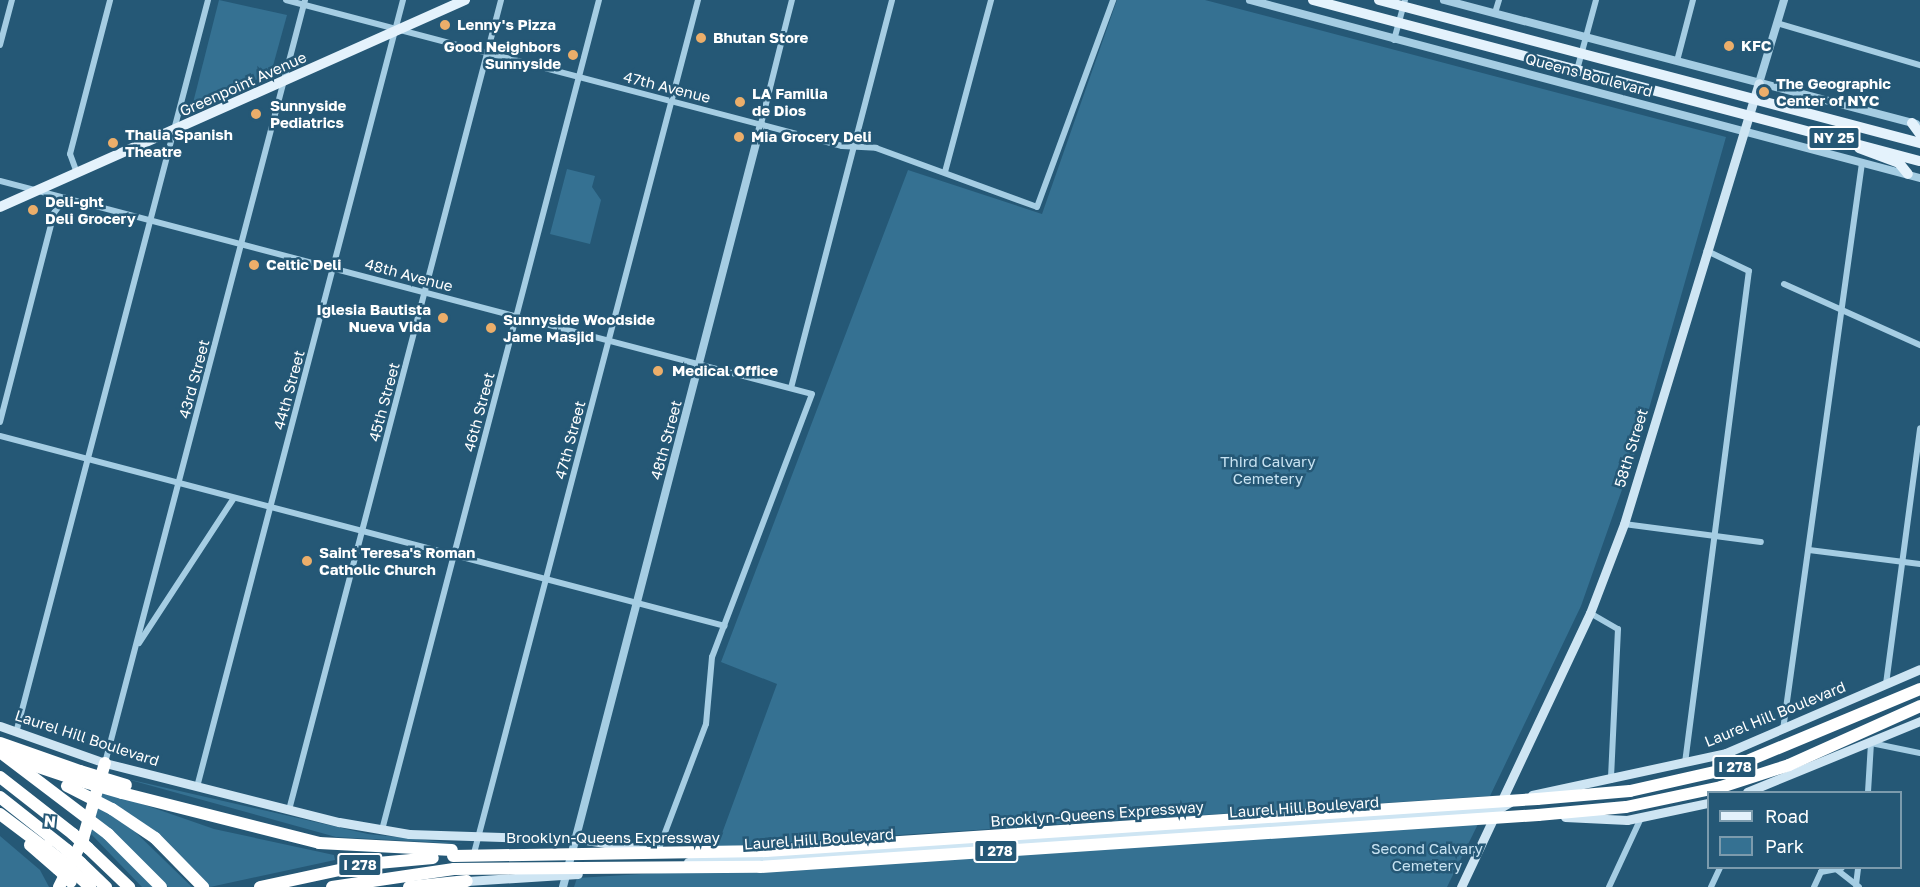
<!DOCTYPE html>
<style>
body{margin:0}
#map{position:relative;width:1920px;height:887px;overflow:hidden;background:#255876;font-family:"Golos Text",sans-serif}
div>[style]{position:absolute}
.green>*{inset:0;background:#357192}
.minor>*{height:6px;margin:-3px;padding:0 3px;transform-origin:3px;border-radius:3px;background:#a5cde3}
.tertiary>*{height:8px;margin:-4px;padding:0 4px;transform-origin:4px;border-radius:4px;background:#a5cde3}
.secondary>*{height:9px;margin:-4.5px;padding:0 4.5px;transform-origin:4.5px;border-radius:4.5px;background:#cee5f3}
.primary>*{height:10px;margin:-5px;padding:0 5px;transform-origin:5px;border-radius:5px;background:#e4f2fc}
.motorway>*{height:12px;margin:-6px;padding:0 6px;transform-origin:6px;border-radius:6px;background:#fff}
.motorway-bridge>*{height:12px;margin:-6px;padding:0 6px;transform-origin:6px;border-radius:6px;background:#fff}
.dots>*{width:16px;height:16px;translate:-50% -50%;box-sizing:border-box;border:3px solid #255876;border-radius:50%}
span{translate:-50% -50%;white-space:nowrap;text-align:center;line-height:1.15;-webkit-text-stroke:5px #255876;paint-order:stroke}
.shield-label span{padding:2px 4px;background:#255876;border:2px solid;border-radius:4px;-webkit-text-stroke-width:0}
.shield-label{font-size:14px;color:#fff;font-weight:700}
.poi-label{font-size:15px;color:#fff;font-weight:700}
.left{translate:0 -50%;text-align:left}
.right{translate:-100% -50%;text-align:right}
.street-label{font-size:15px;color:#fff}
.park-label{font-size:15px;color:#c8e3f2}
.legend{position:absolute;left:1707px;top:791px;width:195px;height:78px;box-sizing:border-box;background:#255876;border:2px solid #7c9bad;margin:0;padding:8px 10px;list-style:none;font-size:18px;color:#fff}
.legend li{display:flex;align-items:center;gap:12px;height:30px}
.legend b{width:30px;border:2px solid #7c9bad}
.north{position:absolute;left:18px;top:809px;width:60px;height:60px;-webkit-text-stroke:4px #255876;paint-order:stroke;rotate:6deg;font-size:16px;font-weight:700;line-height:24px;text-align:center;color:#fff}
.north::after{content:'';display:block;margin:auto;width:21px;height:27px;background:#fff;clip-path:polygon(50% 0,100% 100%,50% 72%,0 100%)}
</style>
<div id="map">
<div class="green">
<i style="clip-path:polygon(219px 0,287px 15px,271px 73px,200px 105px,193px 103px)"></i>
<i style="clip-path:polygon(1117px 0,1205px 0,1726px 137px,1643px 430px,1581px 606px,1490px 796px,717px 847px,777px 684px,721px 662px,908px 170px,1042px 214px)"></i>
<i style="clip-path:polygon(567px 169px,595px 176px,592px 187px,601px 200px,590px 244px,550px 234px)"></i>
<i style="clip-path:polygon(123px 778px,368px 834px,464px 844px,336px 837px)"></i>
<i style="clip-path:polygon(102px 790px,214px 829px,334px 855px,335px 860px,210px 887px,165px 840px,100px 797px)"></i>
<i style="clip-path:polygon(98px 806px,127px 824px,192px 887px,168px 887px,94px 815px)"></i>
<i style="clip-path:polygon(1479px 822px,1447px 887px,574px 887px,577px 878px)"></i>
<i style="clip-path:polygon(92px 825px,153px 887px,142px 887px,91px 834px)"></i>
<i style="clip-path:polygon(0 836px,40px 870px,49px 887px,0 887px)"></i>
</div>
<div class="minor">
<i style="left:286px;top:0;width:575px;rotate:14.71deg"></i>
<i style="left:842px;top:146px;width:34px;rotate:3deg"></i>
<i style="left:876px;top:148px;width:171px;rotate:20.1deg"></i>
<i style="left:1037px;top:207px;width:221px;rotate:-69.8deg"></i>
<i style="left:1495px;top:13px;width:14px;rotate:-73deg"></i>
<i style="left:1777px;top:23px;width:149px;rotate:16.4deg"></i>
<i style="left:1394px;top:40px;width:41px;rotate:-74.6deg"></i>
<i style="left:0;top:45px;width:47px;rotate:-75.1deg"></i>
<i style="left:1677px;top:61px;width:63px;rotate:-75.3deg"></i>
<i style="left:1577px;top:70px;width:73px;rotate:-74.8deg"></i>
<i style="left:761px;top:124px;width:128px;rotate:-76deg"></i>
<i style="left:945px;top:172px;width:178px;rotate:-75deg"></i>
<i style="left:77px;top:173px;width:20px;rotate:-110deg"></i>
<i style="left:70px;top:154px;width:159px;rotate:-75.4deg"></i>
<i style="left:0;top:181px;width:839px;rotate:14.7deg"></i>
<i style="left:812px;top:394px;width:281px;rotate:110.8deg"></i>
<i style="left:712px;top:657px;width:67px;rotate:95.1deg"></i>
<i style="left:706px;top:724px;width:136px;rotate:110.7deg"></i>
<i style="left:1784px;top:284px;width:149px;rotate:24.2deg"></i>
<i style="left:791px;top:388px;width:401px;rotate:-75.4deg"></i>
<i style="left:0;top:422px;width:216px;rotate:-75.5deg"></i>
<i style="left:54px;top:213px;width:19px;rotate:-54deg"></i>
<i style="left:0;top:436px;width:749px;rotate:14.69deg"></i>
<i style="left:1624px;top:524px;width:138px;rotate:7.5deg"></i>
<i style="left:1809px;top:550px;width:112px;rotate:7.2deg"></i>
<i style="left:1590px;top:613px;width:32px;rotate:30deg"></i>
<i style="left:1618px;top:629px;width:151px;rotate:92.7deg"></i>
<i style="left:139px;top:643px;width:173px;rotate:-56.8deg"></i>
<i style="left:1886px;top:684px;width:258px;rotate:-82.4deg"></i>
<i style="left:1783px;top:730px;width:572px;rotate:-82.07deg"></i>
<i style="left:16px;top:733px;width:758px;rotate:-75.32deg"></i>
<i style="left:1871px;top:743px;width:50px;rotate:11.5deg"></i>
<i style="left:105px;top:763px;width:789px;rotate:-75.31deg"></i>
<i style="left:1685px;top:763px;width:496px;rotate:-82.6deg"></i>
<i style="left:1749px;top:271px;width:47px;rotate:-154.5deg"></i>
<i style="left:197px;top:787px;width:814px;rotate:-75.33deg"></i>
<i style="left:1868px;top:792px;width:49px;rotate:-86.5deg"></i>
<i style="left:289px;top:810px;width:837px;rotate:-75.33deg"></i>
<i style="left:382px;top:830px;width:858px;rotate:-75.35deg"></i>
<i style="left:473px;top:857px;width:886px;rotate:-75.29deg"></i>
<i style="left:1836px;top:869px;width:29px;rotate:38deg"></i>
<i style="left:1856px;top:885px;width:17px;rotate:-83deg"></i>
<i style="left:1609px;top:887px;width:76px;rotate:-65.1deg"></i>
<i style="left:1711px;top:887px;width:21px;rotate:-65deg"></i>
<i style="left:1814px;top:887px;width:17px;rotate:-65deg"></i>
<i style="left:1821px;top:872px;width:21px;rotate:-11deg"></i>
</div>
<div class="tertiary">
<i style="left:1250px;top:0;width:693px;rotate:14.88deg"></i>
<i style="left:1444px;top:0;width:488px;rotate:14.7deg"></i>
<i style="left:1759px;top:83px;width:87px;rotate:-73.2deg"></i>
<i style="left:563px;top:887px;width:788px;rotate:-75.45deg"></i>
</div>
<div class="secondary">
<i style="left:0;top:726px;width:111px;rotate:19.4deg"></i>
<i style="left:105px;top:763px;width:241px;rotate:14.2deg"></i>
<i style="left:339px;top:822px;width:71px;rotate:9.7deg"></i>
<i style="left:409px;top:834px;width:177px;rotate:1.9deg"></i>
<i style="left:586px;top:840px;width:58px;rotate:9deg"></i>
<i style="left:1747px;top:792px;width:187px;rotate:-22.3deg"></i>
<i style="left:1532px;top:795px;width:198px;rotate:-12.2deg"></i>
<i style="left:1726px;top:753px;width:211px;rotate:-23.4deg"></i>
<i style="left:1565px;top:817px;width:62px;rotate:2.8deg"></i>
<i style="left:1627px;top:820px;width:83px;rotate:-11.9deg"></i>
<i style="left:688px;top:862px;width:812px;rotate:-3.74deg"></i>
<i style="left:1498px;top:809px;width:14px;rotate:-30deg"></i>
<i style="left:467px;top:881px;width:111px;rotate:-3.6deg"></i>
<i style="left:1461px;top:887px;width:303px;rotate:-64.8deg"></i>
<i style="left:1590px;top:613px;width:95px;rotate:-69.1deg"></i>
<i style="left:1624px;top:524px;width:461px;rotate:-73deg"></i>
</div>
<div class="primary">
<i style="left:1313px;top:0;width:628px;rotate:14.86deg"></i>
<i style="left:1379px;top:0;width:560px;rotate:14.81deg"></i>
<i style="left:1912px;top:123px;width:14px;rotate:54deg"></i>
<i style="left:1859px;top:148px;width:43px;rotate:20.6deg"></i>
<i style="left:1899px;top:163px;width:14px;rotate:51deg"></i>
<i style="left:0;top:207px;width:509px;rotate:-24deg"></i>
</div>
<div class="motorway">
<i style="left:0;top:743px;width:85px;rotate:19.3deg"></i>
<i style="left:12px;top:758px;width:65px;rotate:18.7deg"></i>
<i style="left:0;top:777px;width:93px;rotate:38deg"></i>
<i style="left:122px;top:793px;width:203px;rotate:14.2deg"></i>
<i style="left:319px;top:843px;width:133px;rotate:3deg"></i>
<i style="left:0;top:797px;width:85px;rotate:38.3deg"></i>
<i style="left:1537px;top:799px;width:93px;rotate:-4.9deg"></i>
<i style="left:1630px;top:791px;width:100px;rotate:-12.7deg"></i>
<i style="left:1728px;top:769px;width:208px;rotate:-22.6deg"></i>
<i style="left:112px;top:809px;width:52px;rotate:34deg"></i>
<i style="left:155px;top:838px;width:69px;rotate:45.6deg"></i>
<i style="left:0;top:814px;width:76px;rotate:37deg"></i>
<i style="left:1538px;top:815px;width:88px;rotate:-5.2deg"></i>
<i style="left:1626px;top:807px;width:97px;rotate:-11.9deg"></i>
<i style="left:1721px;top:787px;width:71px;rotate:-17.9deg"></i>
<i style="left:1789px;top:765px;width:144px;rotate:-24.2deg"></i>
<i style="left:108px;top:834px;width:75px;rotate:45deg"></i>
<i style="left:30px;top:845px;width:37px;rotate:41deg"></i>
<i style="left:88px;top:848px;width:57px;rotate:43.6deg"></i>
<i style="left:81px;top:863px;width:35px;rotate:44deg"></i>
<i style="left:75px;top:873px;width:21px;rotate:43deg"></i>
<i style="left:59px;top:887px;width:54px;rotate:-63.4deg"></i>
<i style="left:83px;top:839px;width:79px;rotate:-73.9deg"></i>
<i style="left:260px;top:887px;width:109px;rotate:-12.1deg"></i>
<i style="left:367px;top:864px;width:66px;rotate:-5.2deg"></i>
<i style="left:332px;top:887px;width:123px;rotate:-8.4deg"></i>
<i style="left:409px;top:887px;width:58px;rotate:-5.9deg"></i>
</div>
<div class="motorway-bridge">
<i style="left:0;top:752px;width:136px;rotate:37.2deg"></i>
<i style="left:80px;top:771px;width:48px;rotate:16.9deg"></i>
<i style="left:74px;top:779px;width:50px;rotate:16.3deg"></i>
<i style="left:67px;top:786px;width:51px;rotate:27.1deg"></i>
<i style="left:73px;top:834px;width:21px;rotate:43deg"></i>
<i style="left:67px;top:850px;width:19px;rotate:43deg"></i>
<i style="left:453px;top:856px;width:313px;rotate:-0.9deg"></i>
<i style="left:766px;top:851px;width:773px;rotate:-3.86deg"></i>
<i style="left:61px;top:860px;width:19px;rotate:43deg"></i>
<i style="left:58px;top:869px;width:18px;rotate:45deg"></i>
<i style="left:454px;top:869px;width:306px;rotate:-0.4deg"></i>
<i style="left:760px;top:867px;width:780px;rotate:-3.82deg"></i>
</div>
<div class="dots">
<i style="left:445px;top:25px;background:#ecae6a"></i>
<i style="left:701px;top:38px;background:#ecae6a"></i>
<i style="left:1729px;top:46px;background:#ecae6a"></i>
<i style="left:573px;top:55px;background:#ecae6a"></i>
<i style="left:1764px;top:92px;background:#ecae6a"></i>
<i style="left:740px;top:102px;background:#ecae6a"></i>
<i style="left:256px;top:114px;background:#ecae6a"></i>
<i style="left:739px;top:137px;background:#ecae6a"></i>
<i style="left:113px;top:143px;background:#ecae6a"></i>
<i style="left:33px;top:210px;background:#ecae6a"></i>
<i style="left:254px;top:265px;background:#ecae6a"></i>
<i style="left:443px;top:318px;background:#ecae6a"></i>
<i style="left:491px;top:328px;background:#ecae6a"></i>
<i style="left:658px;top:371px;background:#ecae6a"></i>
<i style="left:307px;top:561px;background:#ecae6a"></i>
</div>
<div class="shield-label">
<span style="left:1834px;top:138px">NY 25</span>
<span style="left:1735px;top:767px">I 278</span>
<span style="left:996px;top:851px">I 278</span>
<span style="left:360px;top:865px">I 278</span>
</div>
<div class="poi-label">
<span class="left" style="left:457px;top:25px">Lenny's Pizza</span>
<span class="left" style="left:713px;top:38px">Bhutan Store</span>
<span class="right" style="left:561px;top:55px">Good Neighbors<br>Sunnyside</span>
<span class="left" style="left:1741px;top:46px">KFC</span>
<span class="left" style="left:1776px;top:92px">The Geographic<br>Center of NYC</span>
<span class="left" style="left:752px;top:102px">LA Familia<br>de Dios</span>
<span class="left" style="left:270px;top:114px">Sunnyside<br>Pediatrics</span>
<span class="left" style="left:125px;top:143px">Thalia Spanish<br>Theatre</span>
<span class="left" style="left:751px;top:137px">Mia Grocery Deli</span>
<span class="left" style="left:45px;top:210px">Deli-ght<br>Deli Grocery</span>
<span class="left" style="left:266px;top:265px">Celtic Deli</span>
<span class="right" style="left:431px;top:318px">Iglesia Bautista<br>Nueva Vida</span>
<span class="left" style="left:503px;top:328px">Sunnyside Woodside<br>Jame Masjid</span>
<span class="left" style="left:672px;top:371px">Medical Office</span>
<span class="left" style="left:319px;top:561px">Saint Teresa's Roman<br>Catholic Church</span>
</div>
<div class="street-label">
<span style="left:1589px;top:75px;rotate:15deg">Queens Boulevard</span>
<span style="left:243px;top:84px;rotate:-24deg">Greenpoint Avenue</span>
<span style="left:667px;top:87px;rotate:14deg">47th Avenue</span>
<span style="left:409px;top:275px;rotate:15deg">48th Avenue</span>
<span style="left:194px;top:379px;rotate:-75deg">43rd Street</span>
<span style="left:289px;top:390px;rotate:-75deg">44th Street</span>
<span style="left:384px;top:402px;rotate:-75deg">45th Street</span>
<span style="left:479px;top:412px;rotate:-75deg">46th Street</span>
<span style="left:570px;top:440px;rotate:-75deg">47th Street</span>
<span style="left:666px;top:440px;rotate:-75deg">48th Street</span>
<span style="left:1631px;top:448px;rotate:-73deg">58th Street</span>
<span style="left:1775px;top:714px;rotate:-22deg">Laurel Hill Boulevard</span>
<span style="left:87px;top:738px;rotate:18deg">Laurel Hill Boulevard</span>
<span style="left:1304px;top:807px;rotate:-4deg">Laurel Hill Boulevard</span>
<span style="left:1097px;top:814px;rotate:-4deg">Brooklyn-Queens Expressway</span>
<span style="left:613px;top:838px">Brooklyn-Queens Expressway</span>
<span style="left:819px;top:839px;rotate:-4deg">Laurel Hill Boulevard</span>
</div>
<div class="park-label">
<span style="left:1268px;top:470px">Third Calvary<br>Cemetery</span>
<span style="left:1427px;top:857px">Second Calvary<br>Cemetery</span>
</div>
<ul class="legend">
<li><b style="height:8px;background:#e4f2fc"></b>Road</li>
<li><b style="height:16px;background:#357192"></b>Park</li>
</ul>
<div class="north">N</div>
</div>
